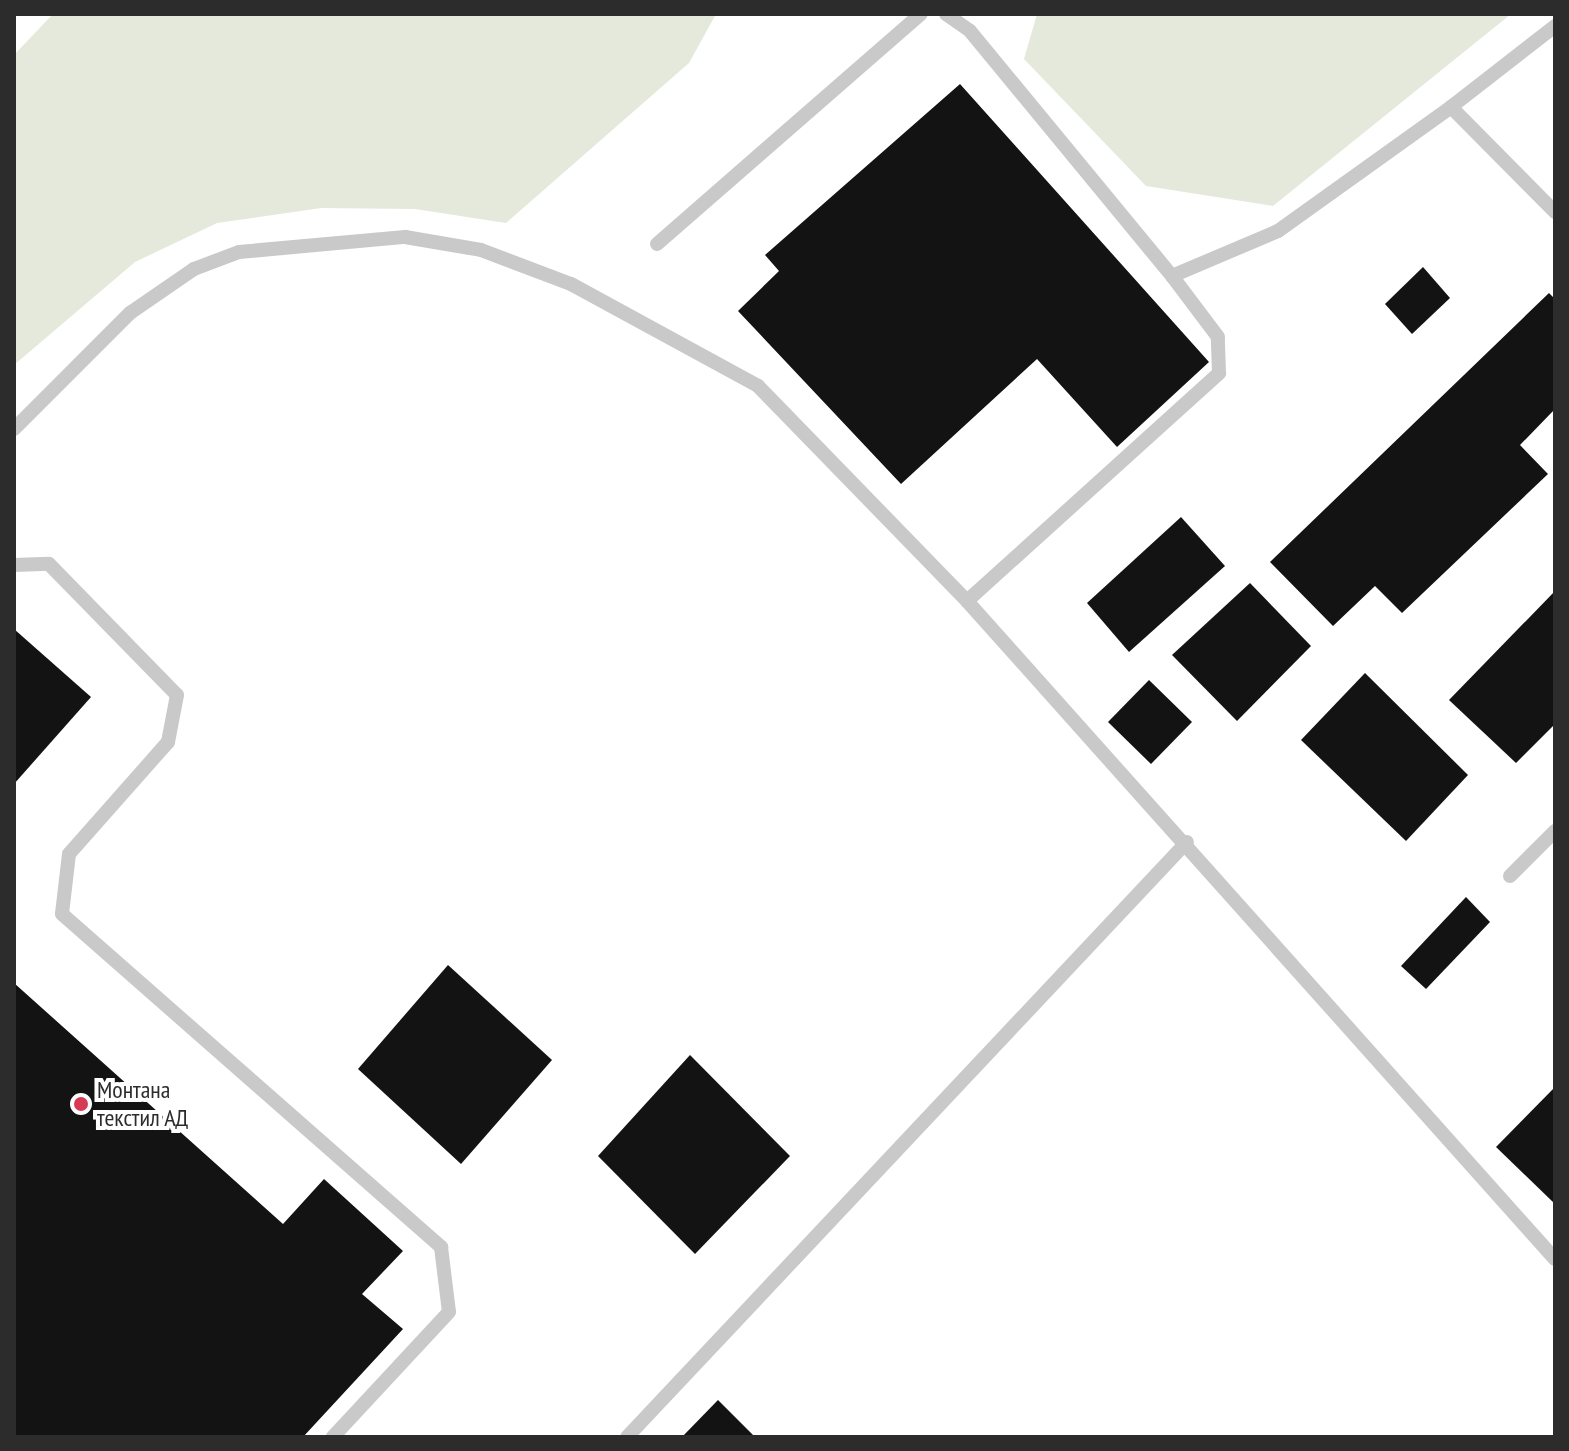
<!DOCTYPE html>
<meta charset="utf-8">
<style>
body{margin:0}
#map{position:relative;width:1569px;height:1451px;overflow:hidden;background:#fff;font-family:"PT Sans Narrow",sans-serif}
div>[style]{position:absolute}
.green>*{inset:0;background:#e4e9db}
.building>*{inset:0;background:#131313}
.service>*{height:14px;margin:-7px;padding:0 7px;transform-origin:7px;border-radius:7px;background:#c9c9c9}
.dots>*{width:22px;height:22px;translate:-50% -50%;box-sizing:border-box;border:4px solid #fff;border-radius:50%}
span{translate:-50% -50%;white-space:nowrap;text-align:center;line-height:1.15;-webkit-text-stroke:8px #fff;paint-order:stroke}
.poi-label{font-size:24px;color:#2c2c2c}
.left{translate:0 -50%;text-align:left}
.frame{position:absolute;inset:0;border:16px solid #2c2c2c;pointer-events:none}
</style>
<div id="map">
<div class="green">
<i style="clip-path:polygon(53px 14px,716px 14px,689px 63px,506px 223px,415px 209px,321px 208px,217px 223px,135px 262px,14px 365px,14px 55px)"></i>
<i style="clip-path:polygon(1037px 14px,1511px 14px,1273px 206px,1146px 186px,1024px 59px)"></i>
</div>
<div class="building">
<i style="clip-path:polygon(960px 84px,1209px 362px,1117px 447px,1037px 359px,901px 484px,738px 311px,779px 271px,765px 255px)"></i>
<i style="clip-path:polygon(1423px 267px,1450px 298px,1412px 334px,1385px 304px)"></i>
<i style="clip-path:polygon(1549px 293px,1555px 299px,1555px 409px,1520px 445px,1548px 474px,1402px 613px,1375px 586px,1333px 626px,1270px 562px)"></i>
<i style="clip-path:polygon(1181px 517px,1225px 566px,1129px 652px,1087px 603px)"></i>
<i style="clip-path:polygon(1250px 583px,1311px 646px,1237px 721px,1172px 655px)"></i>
<i style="clip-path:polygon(1555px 591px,1555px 724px,1516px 763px,1449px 700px)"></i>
<i style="clip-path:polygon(14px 629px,91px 697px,14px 784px)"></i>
<i style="clip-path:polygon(1365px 673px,1468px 775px,1406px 841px,1301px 740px)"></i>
<i style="clip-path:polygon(1149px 680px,1192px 722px,1151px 764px,1108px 722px)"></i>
<i style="clip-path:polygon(1466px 897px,1490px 922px,1426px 989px,1401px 966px)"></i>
<i style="clip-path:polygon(448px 965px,552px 1060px,461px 1164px,358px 1069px)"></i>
<i style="clip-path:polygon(14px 983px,283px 1224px,324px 1179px,403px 1251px,362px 1294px,403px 1329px,303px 1437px,14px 1437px)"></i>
<i style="clip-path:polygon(690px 1055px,790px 1156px,695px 1254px,598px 1156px)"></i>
<i style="clip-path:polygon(1555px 1087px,1555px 1204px,1496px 1147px)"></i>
<i style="clip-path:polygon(718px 1400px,755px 1437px,682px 1437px)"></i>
</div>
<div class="service">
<i style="left:946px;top:14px;width:29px;rotate:35deg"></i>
<i style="left:970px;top:31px;width:318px;rotate:50.5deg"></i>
<i style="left:1172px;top:276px;width:115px;rotate:-23deg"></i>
<i style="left:1278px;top:231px;width:213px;rotate:-35.6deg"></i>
<i style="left:1451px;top:107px;width:148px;rotate:45.3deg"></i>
<i style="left:1451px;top:107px;width:132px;rotate:-37.9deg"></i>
<i style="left:657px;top:244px;width:350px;rotate:-41.1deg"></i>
<i style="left:14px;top:429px;width:164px;rotate:-45deg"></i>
<i style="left:130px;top:313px;width:78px;rotate:-34.5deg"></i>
<i style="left:194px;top:269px;width:48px;rotate:-20.7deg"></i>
<i style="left:239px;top:252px;width:167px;rotate:-5.2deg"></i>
<i style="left:405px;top:237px;width:77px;rotate:9.7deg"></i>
<i style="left:481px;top:250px;width:96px;rotate:20.7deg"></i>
<i style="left:571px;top:284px;width:213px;rotate:28.6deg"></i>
<i style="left:758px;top:386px;width:300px;rotate:45.8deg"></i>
<i style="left:967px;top:601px;width:882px;rotate:48.22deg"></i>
<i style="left:14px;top:565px;width:35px;rotate:-2deg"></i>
<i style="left:49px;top:564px;width:183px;rotate:45.7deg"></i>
<i style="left:177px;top:695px;width:48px;rotate:100.8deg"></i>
<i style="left:168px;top:742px;width:149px;rotate:131.5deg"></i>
<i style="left:69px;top:854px;width:60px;rotate:96.7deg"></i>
<i style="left:62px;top:914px;width:505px;rotate:41.3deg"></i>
<i style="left:441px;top:1247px;width:65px;rotate:83deg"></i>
<i style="left:449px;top:1312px;width:171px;rotate:132.9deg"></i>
<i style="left:967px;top:601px;width:340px;rotate:-42.1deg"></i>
<i style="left:1219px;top:373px;width:36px;rotate:-92deg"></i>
<i style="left:1218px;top:337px;width:76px;rotate:-127deg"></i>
<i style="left:1510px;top:876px;width:64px;rotate:-45deg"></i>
<i style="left:627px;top:1437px;width:817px;rotate:-46.74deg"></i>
</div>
<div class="dots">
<i style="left:81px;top:1104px;background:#d73a54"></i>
</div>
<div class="poi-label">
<span class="left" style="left:97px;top:1104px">Монтана<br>текстил АД</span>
</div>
<div class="frame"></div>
</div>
